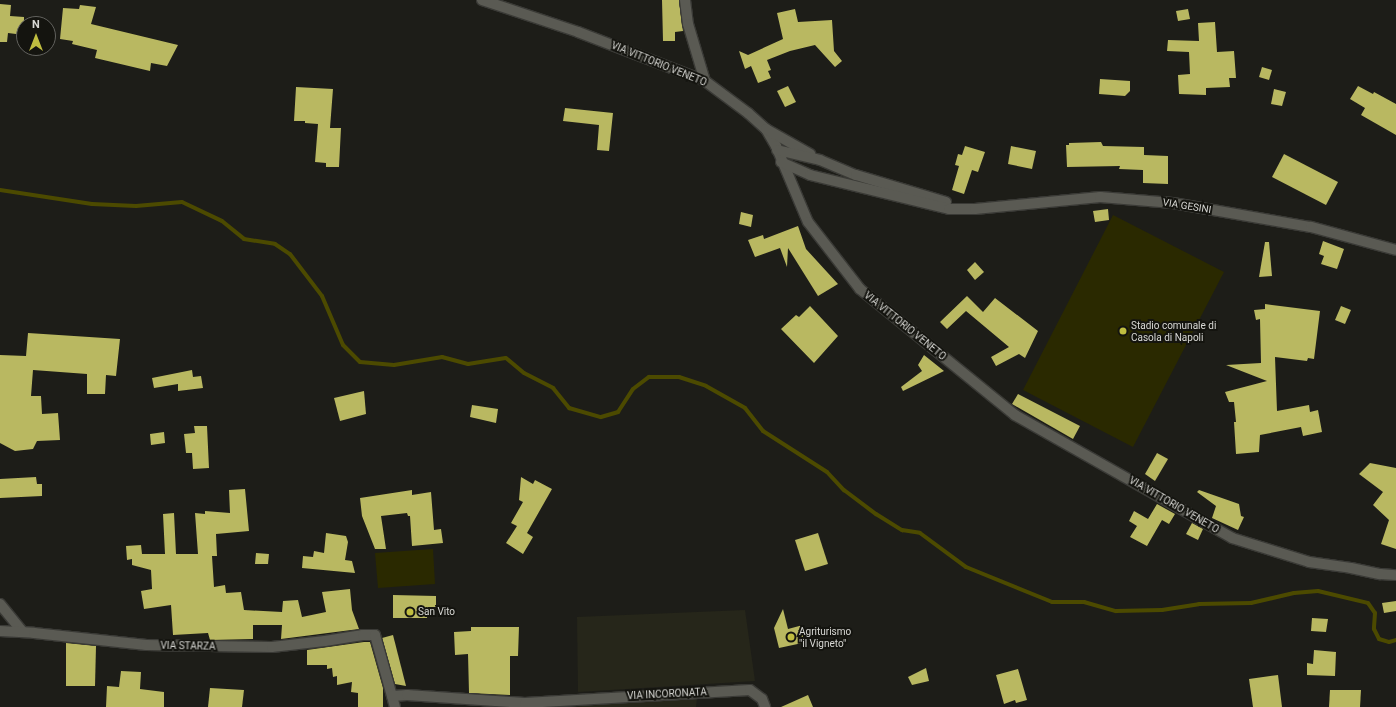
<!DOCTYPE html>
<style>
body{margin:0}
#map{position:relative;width:1396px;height:707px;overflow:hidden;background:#1d1d18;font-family:Roboto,sans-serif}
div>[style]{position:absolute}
.built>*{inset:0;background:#26261a}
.green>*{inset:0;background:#2a2900}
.stream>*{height:4px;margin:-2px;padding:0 2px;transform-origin:2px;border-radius:2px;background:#4c4a00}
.building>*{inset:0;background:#b9b861}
.roads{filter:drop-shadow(1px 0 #3a3a36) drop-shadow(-1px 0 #3a3a36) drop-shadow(0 1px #3a3a36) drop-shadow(0 -1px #3a3a36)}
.minor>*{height:10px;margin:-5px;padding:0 5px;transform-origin:5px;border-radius:5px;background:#5a5a53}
.dots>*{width:11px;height:11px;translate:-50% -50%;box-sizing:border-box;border:2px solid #14140f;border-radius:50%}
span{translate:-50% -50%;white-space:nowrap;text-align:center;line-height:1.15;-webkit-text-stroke:4px #14140f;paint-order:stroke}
.street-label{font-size:10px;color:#d8d8d4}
.poi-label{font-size:10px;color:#d8d8d4}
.left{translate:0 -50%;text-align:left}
.north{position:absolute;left:16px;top:16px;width:40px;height:40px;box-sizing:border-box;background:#14140f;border:1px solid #62625e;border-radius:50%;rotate:0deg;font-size:11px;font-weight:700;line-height:16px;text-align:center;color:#d8d8d4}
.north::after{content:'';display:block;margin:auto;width:14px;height:18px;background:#c0be40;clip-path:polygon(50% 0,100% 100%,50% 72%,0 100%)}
</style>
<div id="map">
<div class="built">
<i style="clip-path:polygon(745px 610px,755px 681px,578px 692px,577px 617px)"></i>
<i style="clip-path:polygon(697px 698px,696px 707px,568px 707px)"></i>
</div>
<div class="green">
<i style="clip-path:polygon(1113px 215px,1224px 272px,1133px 447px,1023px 390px)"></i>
<i style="clip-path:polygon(433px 549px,435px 584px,378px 588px,375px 553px)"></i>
</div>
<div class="stream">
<i style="left:0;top:190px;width:93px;rotate:8.7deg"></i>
<i style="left:92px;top:204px;width:44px;rotate:2.6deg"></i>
<i style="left:136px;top:206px;width:46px;rotate:-5deg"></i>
<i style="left:182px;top:202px;width:44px;rotate:25.4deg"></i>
<i style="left:222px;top:221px;width:28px;rotate:39deg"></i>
<i style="left:244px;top:239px;width:31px;rotate:9deg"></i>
<i style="left:275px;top:244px;width:18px;rotate:34deg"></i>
<i style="left:290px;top:254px;width:53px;rotate:52.7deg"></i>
<i style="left:322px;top:296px;width:53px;rotate:66.8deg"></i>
<i style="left:343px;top:345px;width:24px;rotate:45deg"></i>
<i style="left:360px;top:362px;width:34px;rotate:5deg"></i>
<i style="left:394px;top:365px;width:49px;rotate:-9.5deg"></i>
<i style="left:442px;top:357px;width:27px;rotate:15deg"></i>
<i style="left:468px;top:364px;width:38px;rotate:-9deg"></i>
<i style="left:506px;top:358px;width:23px;rotate:40deg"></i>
<i style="left:524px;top:373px;width:33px;rotate:27deg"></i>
<i style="left:553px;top:388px;width:26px;rotate:51deg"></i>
<i style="left:569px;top:408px;width:33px;rotate:16deg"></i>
<i style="left:601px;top:417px;width:18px;rotate:-16deg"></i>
<i style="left:618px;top:412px;width:27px;rotate:-57deg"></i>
<i style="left:633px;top:389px;width:20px;rotate:-37deg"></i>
<i style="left:649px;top:377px;width:30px"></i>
<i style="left:679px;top:377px;width:28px;rotate:18deg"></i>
<i style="left:706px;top:386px;width:45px;rotate:29.4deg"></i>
<i style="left:745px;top:408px;width:29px;rotate:52deg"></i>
<i style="left:763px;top:431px;width:76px;rotate:32.6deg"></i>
<i style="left:827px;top:472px;width:25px;rotate:47deg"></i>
<i style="left:844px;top:490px;width:40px;rotate:37deg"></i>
<i style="left:876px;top:514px;width:31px;rotate:32deg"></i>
<i style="left:902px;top:530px;width:18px;rotate:9deg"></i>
<i style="left:920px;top:533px;width:57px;rotate:36.5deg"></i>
<i style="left:966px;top:567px;width:93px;rotate:22.1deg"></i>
<i style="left:1052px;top:602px;width:32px"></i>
<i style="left:1084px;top:602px;width:33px;rotate:16deg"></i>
<i style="left:1116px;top:611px;width:46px;rotate:-1.2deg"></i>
<i style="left:1162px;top:610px;width:37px;rotate:-9deg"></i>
<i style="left:1199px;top:604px;width:52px;rotate:-1.1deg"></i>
<i style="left:1251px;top:603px;width:44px;rotate:-13.1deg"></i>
<i style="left:1294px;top:593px;width:24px;rotate:-5deg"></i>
<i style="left:1318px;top:591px;width:51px;rotate:13.5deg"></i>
<i style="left:1368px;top:603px;width:12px;rotate:55deg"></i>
<i style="left:1375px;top:613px;width:16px;rotate:94deg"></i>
<i style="left:1374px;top:629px;width:11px;rotate:63deg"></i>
<i style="left:1379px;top:639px;width:10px;rotate:17deg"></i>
<i style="left:1389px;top:642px;width:7px;rotate:-16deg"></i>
</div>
<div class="building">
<i style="clip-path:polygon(662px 0,679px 0,683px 31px,675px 32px,675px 41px,663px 41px)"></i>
<i style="clip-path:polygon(0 4px,11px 5px,10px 16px,24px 17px,24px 35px,8px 33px,7px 42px,0 42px)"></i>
<i style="clip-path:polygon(80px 5px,96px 7px,91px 24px,178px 45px,167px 66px,151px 63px,150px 71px,95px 58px,97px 50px,72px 44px,73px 41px,60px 39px,63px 8px,79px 9px)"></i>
<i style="clip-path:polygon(795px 9px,798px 22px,832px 20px,834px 51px,842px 61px,835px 67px,815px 45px,790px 51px,767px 60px,771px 70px,768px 71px,771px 78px,758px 83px,751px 66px,745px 69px,739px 51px,748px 55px,783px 39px,777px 13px)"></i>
<i style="clip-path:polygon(1188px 9px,1190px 19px,1178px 21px,1176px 11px)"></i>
<i style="clip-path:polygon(1215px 22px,1217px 52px,1234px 51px,1236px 78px,1229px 78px,1230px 87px,1206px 88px,1206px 95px,1179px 94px,1178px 75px,1190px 74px,1189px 52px,1167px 51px,1168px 40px,1199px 41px,1198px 23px)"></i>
<i style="clip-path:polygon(1262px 67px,1272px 70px,1269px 80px,1259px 77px)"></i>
<i style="clip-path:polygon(1100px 79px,1130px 81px,1130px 91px,1125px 96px,1099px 94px)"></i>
<i style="clip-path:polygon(788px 86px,796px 102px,785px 107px,777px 91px)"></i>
<i style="clip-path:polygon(1358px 86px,1373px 94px,1374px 92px,1396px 104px,1396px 135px,1361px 115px,1365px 108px,1350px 99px)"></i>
<i style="clip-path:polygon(296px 87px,333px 89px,330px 128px,341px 128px,339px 167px,326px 167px,326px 163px,315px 162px,318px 124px,305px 123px,305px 121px,294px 121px)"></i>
<i style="clip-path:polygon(1274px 89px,1286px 92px,1282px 106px,1271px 104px)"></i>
<i style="clip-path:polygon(565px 108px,613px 113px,609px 151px,597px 150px,599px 125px,563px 121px)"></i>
<i style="clip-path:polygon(1101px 142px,1103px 146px,1144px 147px,1144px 155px,1168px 156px,1168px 184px,1143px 183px,1143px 170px,1119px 169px,1120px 166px,1067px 167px,1066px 145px,1069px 145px,1069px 143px)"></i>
<i style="clip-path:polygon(965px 146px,985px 152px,978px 172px,972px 170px,964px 194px,952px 190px,959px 166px,955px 165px,958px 154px,962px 155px)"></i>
<i style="clip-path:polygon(1011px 146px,1036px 151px,1032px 169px,1008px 164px)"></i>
<i style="clip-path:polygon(1284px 154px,1338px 182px,1326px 205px,1272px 177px)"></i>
<i style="clip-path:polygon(1108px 209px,1109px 220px,1095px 222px,1093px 211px)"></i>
<i style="clip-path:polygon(741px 212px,753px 215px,751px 227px,739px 224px)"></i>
<i style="clip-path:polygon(798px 226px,806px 249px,838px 284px,818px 296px,788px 248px,787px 267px,780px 248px,755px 257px,748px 240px,763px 235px,764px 239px)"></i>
<i style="clip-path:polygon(1323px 241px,1344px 249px,1337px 269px,1321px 264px,1324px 256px,1319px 254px)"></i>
<i style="clip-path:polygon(1265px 242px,1269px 242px,1272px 276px,1259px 277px)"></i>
<i style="clip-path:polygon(975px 262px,984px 272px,975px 280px,967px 270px)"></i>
<i style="clip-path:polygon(967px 296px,983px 312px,995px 298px,1038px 331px,1025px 358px,1019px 354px,996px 366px,991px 357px,1009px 347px,966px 311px,947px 329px,940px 322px)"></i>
<i style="clip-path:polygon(1265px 304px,1320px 311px,1314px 359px,1308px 358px,1307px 361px,1275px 357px,1277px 411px,1309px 405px,1310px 412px,1318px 410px,1322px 432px,1303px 436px,1301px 427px,1260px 435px,1259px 452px,1236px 454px,1234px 422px,1236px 422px,1234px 402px,1229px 402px,1225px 392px,1267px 381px,1226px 365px,1261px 363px,1260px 319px,1256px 320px,1254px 310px,1265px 309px)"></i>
<i style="clip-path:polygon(810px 306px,838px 336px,814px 363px,781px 329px,796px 315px,799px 317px)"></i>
<i style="clip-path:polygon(1341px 306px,1351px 310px,1345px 324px,1335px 320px)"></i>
<i style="clip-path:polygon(28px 333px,120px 339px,116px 376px,106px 375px,105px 394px,87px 394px,87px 374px,33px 370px,31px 396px,41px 396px,42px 414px,58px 413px,60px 440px,37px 441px,33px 449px,15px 451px,0 443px,0 355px,26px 356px)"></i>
<i style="clip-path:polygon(924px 355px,944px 371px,903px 391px,901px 387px,922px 371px,918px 365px)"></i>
<i style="clip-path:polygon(192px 370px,193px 377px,201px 376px,203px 388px,178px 391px,178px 384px,154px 388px,152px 378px)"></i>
<i style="clip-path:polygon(364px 391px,366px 414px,340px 421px,334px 398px)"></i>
<i style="clip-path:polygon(1018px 394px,1080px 426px,1073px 439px,1012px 404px)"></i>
<i style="clip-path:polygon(472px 405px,498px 409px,496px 423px,470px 417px)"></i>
<i style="clip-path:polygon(194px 426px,207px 426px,209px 468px,193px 469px,192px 453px,186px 453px,184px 434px,195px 433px)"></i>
<i style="clip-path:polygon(164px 432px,165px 443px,151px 445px,150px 434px)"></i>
<i style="clip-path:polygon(1157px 453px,1168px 459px,1155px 481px,1145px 474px)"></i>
<i style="clip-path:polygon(1370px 463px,1396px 468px,1396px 549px,1381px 544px,1389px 520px,1373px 505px,1383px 492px,1359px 474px)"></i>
<i style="clip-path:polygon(36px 477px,37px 484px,42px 484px,42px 496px,0 498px,0 479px)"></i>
<i style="clip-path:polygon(521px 477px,533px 484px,535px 480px,552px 489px,527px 533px,533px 537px,523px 554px,506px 543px,517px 526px,511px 523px,523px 502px,519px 500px)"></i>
<i style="clip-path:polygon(245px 489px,249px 531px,216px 534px,217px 556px,212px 556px,214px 587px,225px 585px,226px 593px,241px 592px,244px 610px,282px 612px,283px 601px,298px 600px,302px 617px,326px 612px,322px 592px,350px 589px,352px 610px,359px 629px,281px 639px,282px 625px,253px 625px,253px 639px,210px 640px,208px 633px,173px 635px,171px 605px,144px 609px,141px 591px,152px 589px,151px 570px,132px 565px,132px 559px,127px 560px,126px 546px,141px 545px,142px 554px,165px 554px,163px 514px,174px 513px,176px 554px,198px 554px,195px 513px,205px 514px,205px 511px,230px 513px,229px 490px)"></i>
<i style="clip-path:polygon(412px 490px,412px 495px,431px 492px,434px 530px,441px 529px,443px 543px,412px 546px,410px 516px,408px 516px,407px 513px,381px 516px,386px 549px,375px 549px,362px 516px,360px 498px)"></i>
<i style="clip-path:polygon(1199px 490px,1239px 504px,1241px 516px,1244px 517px,1238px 530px,1212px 518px,1216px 506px,1197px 492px)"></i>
<i style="clip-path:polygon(1157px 504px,1175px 514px,1169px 524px,1162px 520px,1147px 546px,1130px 537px,1137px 526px,1129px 521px,1134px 511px,1148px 519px)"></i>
<i style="clip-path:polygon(1192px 523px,1203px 529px,1198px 540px,1186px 534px)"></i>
<i style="clip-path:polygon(326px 533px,346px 536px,348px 542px,345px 560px,352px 561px,355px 573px,302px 568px,303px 556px,313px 557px,314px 551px,324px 553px)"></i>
<i style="clip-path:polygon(818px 533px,828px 564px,805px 571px,795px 540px)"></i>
<i style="clip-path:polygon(256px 553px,269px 554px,268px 564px,255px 564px)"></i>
<i style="clip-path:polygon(393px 595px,436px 596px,436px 607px,428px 607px,427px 618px,393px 618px)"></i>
<i style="clip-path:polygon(1396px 601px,1396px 611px,1384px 613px,1382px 603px)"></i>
<i style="clip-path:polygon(783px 609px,788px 629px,803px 625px,807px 642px,779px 648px,774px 628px)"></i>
<i style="clip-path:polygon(1312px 618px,1328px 619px,1326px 632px,1311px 631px)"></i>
<i style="clip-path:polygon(471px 627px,519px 627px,518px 656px,510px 656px,510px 695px,469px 693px,468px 654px,455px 655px,454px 632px,471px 631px)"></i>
<i style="clip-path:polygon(393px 635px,406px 686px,395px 684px,382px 638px)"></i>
<i style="clip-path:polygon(364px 642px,370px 642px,383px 688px,383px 707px,358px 707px,358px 693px,351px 692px,352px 682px,337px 685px,337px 676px,333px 677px,332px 668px,327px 669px,327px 665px,307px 665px,307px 650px)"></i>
<i style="clip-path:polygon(66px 643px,96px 646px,95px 686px,66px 686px)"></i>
<i style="clip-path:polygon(1314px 650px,1336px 652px,1335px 676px,1307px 675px,1307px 663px,1313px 664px)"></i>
<i style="clip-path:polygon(926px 668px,929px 681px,912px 685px,908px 677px)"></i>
<i style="clip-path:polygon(1018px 669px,1027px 700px,1016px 703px,1015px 700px,1004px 704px,996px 675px)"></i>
<i style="clip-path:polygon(121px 671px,141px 672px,140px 689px,164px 692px,164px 707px,106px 707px,107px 686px,119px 687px)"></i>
<i style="clip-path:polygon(1278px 675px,1282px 707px,1253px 707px,1249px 679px)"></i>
<i style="clip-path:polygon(210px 688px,244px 690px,242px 707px,208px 707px)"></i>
<i style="clip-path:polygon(1330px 690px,1361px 690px,1360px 707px,1329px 707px)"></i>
<i style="clip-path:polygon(808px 695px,813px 707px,781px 707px)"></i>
</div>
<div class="roads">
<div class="minor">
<i style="left:482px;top:0;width:101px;rotate:18.4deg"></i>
<i style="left:578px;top:32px;width:136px;rotate:21.1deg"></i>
<i style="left:705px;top:81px;width:54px;rotate:36.7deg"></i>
<i style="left:748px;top:113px;width:24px;rotate:42deg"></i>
<i style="left:766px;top:129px;width:20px;rotate:60deg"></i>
<i style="left:776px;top:146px;width:82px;rotate:67.2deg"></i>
<i style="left:808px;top:222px;width:85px;rotate:52.2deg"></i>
<i style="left:860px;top:289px;width:200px;rotate:39.1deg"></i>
<i style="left:1015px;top:415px;width:249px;rotate:29.5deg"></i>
<i style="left:1232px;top:538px;width:81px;rotate:17.3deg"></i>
<i style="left:1309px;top:562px;width:42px;rotate:8.1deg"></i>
<i style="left:1351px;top:568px;width:30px;rotate:12deg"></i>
<i style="left:1380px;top:574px;width:16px;rotate:4deg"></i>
<i style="left:685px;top:0;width:24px;rotate:83deg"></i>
<i style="left:688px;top:24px;width:59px;rotate:73.4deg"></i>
<i style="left:766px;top:129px;width:51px;rotate:29.6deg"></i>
<i style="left:777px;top:150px;width:44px;rotate:13.1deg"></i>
<i style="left:820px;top:160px;width:39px;rotate:23deg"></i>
<i style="left:856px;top:175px;width:94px;rotate:16.7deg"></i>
<i style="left:781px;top:162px;width:32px;rotate:24deg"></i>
<i style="left:810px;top:175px;width:143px;rotate:13.7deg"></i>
<i style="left:949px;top:209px;width:26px"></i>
<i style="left:975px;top:209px;width:126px;rotate:-5.5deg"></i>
<i style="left:1100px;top:197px;width:73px;rotate:4.7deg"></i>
<i style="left:1173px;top:203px;width:140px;rotate:9.9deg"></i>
<i style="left:1311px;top:227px;width:88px;rotate:15.1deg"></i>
<i style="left:0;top:604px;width:36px;rotate:51deg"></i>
<i style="left:0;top:631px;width:34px;rotate:3deg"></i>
<i style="left:34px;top:633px;width:113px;rotate:6.1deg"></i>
<i style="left:146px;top:645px;width:126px;rotate:0.9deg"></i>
<i style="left:272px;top:647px;width:53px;rotate:-6.5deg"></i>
<i style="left:325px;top:641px;width:38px;rotate:-9deg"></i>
<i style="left:363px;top:635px;width:12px"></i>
<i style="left:375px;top:635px;width:75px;rotate:74.5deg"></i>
<i style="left:392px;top:696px;width:15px;rotate:-4deg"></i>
<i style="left:407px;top:695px;width:118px;rotate:3.9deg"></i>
<i style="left:525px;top:703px;width:225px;rotate:-3.3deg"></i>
<i style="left:750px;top:690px;width:15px;rotate:37deg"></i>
<i style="left:762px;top:699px;width:9px;rotate:69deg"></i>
</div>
</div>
<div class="dots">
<i style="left:1123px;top:331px;background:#c0be40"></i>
<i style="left:410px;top:612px;background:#c0be40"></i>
<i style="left:791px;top:637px;background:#c0be40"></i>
</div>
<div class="street-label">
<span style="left:659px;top:64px;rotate:22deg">VIA VITTORIO VENETO</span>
<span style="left:1187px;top:206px;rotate:9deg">VIA GESINI</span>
<span style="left:905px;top:326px;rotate:39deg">VIA VITTORIO VENETO</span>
<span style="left:1174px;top:505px;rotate:30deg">VIA VITTORIO VENETO</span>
<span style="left:188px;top:646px;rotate:1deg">VIA STARZA</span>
<span style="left:667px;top:694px;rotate:-3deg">VIA INCORONATA</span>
</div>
<div class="poi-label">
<span class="left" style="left:1131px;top:331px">Stadio comunale di<br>Casola di Napoli</span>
<span class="left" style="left:418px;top:612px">San Vito</span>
<span class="left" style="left:799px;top:637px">Agriturismo<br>"il Vigneto"</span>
</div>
<div class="north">N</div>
</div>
